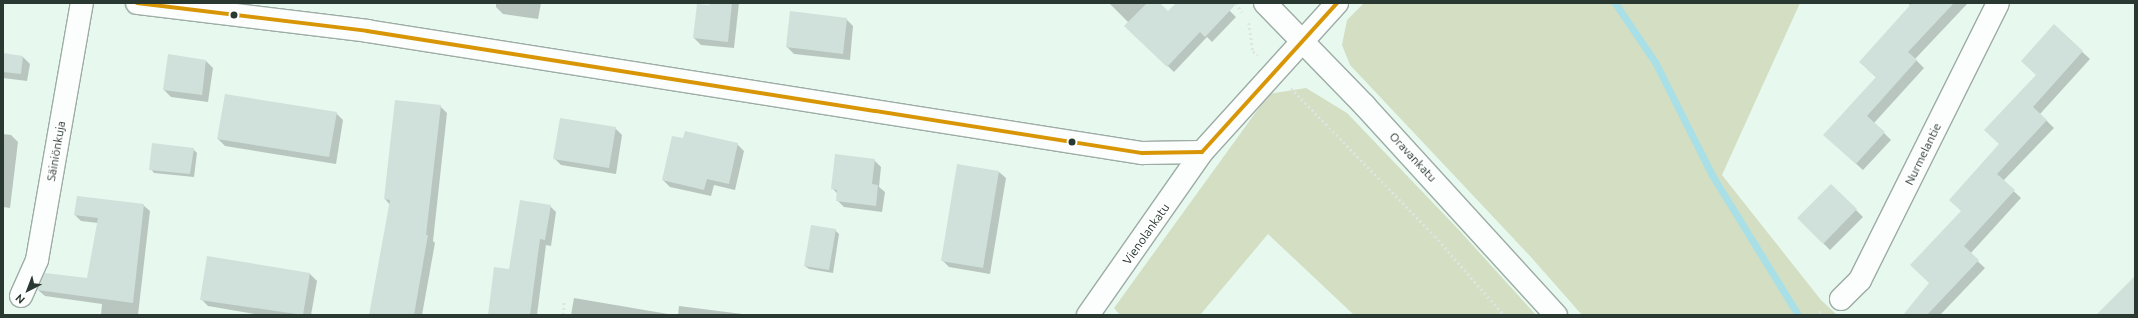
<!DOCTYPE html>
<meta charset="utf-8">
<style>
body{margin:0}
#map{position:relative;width:2138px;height:318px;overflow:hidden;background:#e7f8ef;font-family:Ubuntu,sans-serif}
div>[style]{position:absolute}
.green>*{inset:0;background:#d3dec2}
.shadow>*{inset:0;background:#0003}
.stream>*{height:7px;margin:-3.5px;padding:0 3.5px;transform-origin:3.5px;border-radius:3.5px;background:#a9e0e7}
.building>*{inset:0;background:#d0e1db}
.path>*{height:2.5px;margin-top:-1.25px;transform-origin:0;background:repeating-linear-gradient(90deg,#dee4e1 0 2px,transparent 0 5px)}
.roads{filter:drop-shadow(1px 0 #9daca4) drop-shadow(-1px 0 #9daca4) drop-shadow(0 1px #9daca4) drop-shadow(0 -1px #9daca4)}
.minor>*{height:22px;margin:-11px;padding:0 11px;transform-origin:11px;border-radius:11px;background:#fbfefd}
.bus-1>*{height:4px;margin:-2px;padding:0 2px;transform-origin:2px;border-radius:2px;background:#d89607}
.dots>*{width:11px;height:11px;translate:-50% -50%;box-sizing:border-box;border:2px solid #fff;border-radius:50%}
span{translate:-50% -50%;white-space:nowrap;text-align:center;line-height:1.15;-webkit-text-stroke:3px #fff;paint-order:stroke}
.street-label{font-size:12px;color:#293830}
.frame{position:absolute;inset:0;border:4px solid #293830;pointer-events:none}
.north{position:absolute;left:8px;top:270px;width:40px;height:40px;-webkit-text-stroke:3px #fff;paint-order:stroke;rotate:222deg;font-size:11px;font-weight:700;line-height:16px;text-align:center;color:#293830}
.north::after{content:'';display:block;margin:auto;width:14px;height:18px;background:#293830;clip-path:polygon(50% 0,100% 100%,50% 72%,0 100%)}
</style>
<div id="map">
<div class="green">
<i style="clip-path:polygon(1364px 3px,1800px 3px,1722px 175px,1821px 300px,1837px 315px,1582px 315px,1530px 256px,1350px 65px,1342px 45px,1347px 20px)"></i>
<i style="clip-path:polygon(1306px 88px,1347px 113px,1459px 230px,1536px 315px,1354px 315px,1268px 234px,1200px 315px,1120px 315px,1114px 308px,1269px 94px)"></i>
</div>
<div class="shadow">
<i style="clip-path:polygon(496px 3px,541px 3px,538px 19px,503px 14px,496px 7px)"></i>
<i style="clip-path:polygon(710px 3px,739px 3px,734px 48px,701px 45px,694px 38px)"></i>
<i style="clip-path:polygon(1109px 3px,1158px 3px,1168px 12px,1177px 3px,1222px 3px,1236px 17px,1212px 42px,1207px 37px,1174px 72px,1126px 26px,1129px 23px)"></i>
<i style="clip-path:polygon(1908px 3px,1968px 3px,1915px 59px,1924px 68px,1874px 123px,1891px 140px,1863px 170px,1832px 142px,1877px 78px,1867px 69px,1911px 6px)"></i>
<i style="clip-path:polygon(846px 19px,853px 26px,850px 60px,794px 54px,787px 47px)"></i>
<i style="clip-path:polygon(2054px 26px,2090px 59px,2040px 114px,2054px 128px,2003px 181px,2021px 198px,1970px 254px,1985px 268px,1940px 315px,1904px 315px,1931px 283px,1962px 211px,2037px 75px)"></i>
<i style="clip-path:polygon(3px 54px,23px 57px,30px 64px,27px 81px,3px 78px)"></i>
<i style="clip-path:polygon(206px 61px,213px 68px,208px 102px,171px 97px,164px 90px)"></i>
<i style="clip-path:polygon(396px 101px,440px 106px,447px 113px,433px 241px,435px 243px,422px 315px,370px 315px,390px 205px,385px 199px)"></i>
<i style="clip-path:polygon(336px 113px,343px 120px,336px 164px,225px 146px,218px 139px)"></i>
<i style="clip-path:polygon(615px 128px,622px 135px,616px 174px,561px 165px,554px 158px)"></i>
<i style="clip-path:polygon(3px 134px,11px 135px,18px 142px,10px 208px,3px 207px)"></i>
<i style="clip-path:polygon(737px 144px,744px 151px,735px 190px,714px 185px,711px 196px,670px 187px,663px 180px)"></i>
<i style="clip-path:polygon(193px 149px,197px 153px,194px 177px,154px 173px,151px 169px)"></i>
<i style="clip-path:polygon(874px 160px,881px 167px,879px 187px,885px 192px,882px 212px,844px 207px,837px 200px,838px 194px,832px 188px)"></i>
<i style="clip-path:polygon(999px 172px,1006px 178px,990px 274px,949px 267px,942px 260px)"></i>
<i style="clip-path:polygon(1831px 185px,1863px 217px,1830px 250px,1798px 218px)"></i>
<i style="clip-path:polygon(143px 205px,150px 211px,138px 315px,101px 315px,102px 304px,45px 296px,38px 290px,88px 280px,98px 223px,81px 221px,75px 215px)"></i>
<i style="clip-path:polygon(550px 206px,556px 212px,551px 246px,546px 245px,537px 315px,489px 315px,510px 270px)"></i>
<i style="clip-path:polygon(835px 230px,839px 234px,833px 273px,809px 269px,805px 266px)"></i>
<i style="clip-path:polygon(310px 274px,317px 281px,311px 315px,260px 315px,208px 306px,201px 299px)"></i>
<i style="clip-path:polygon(574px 298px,674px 315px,571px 315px)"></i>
<i style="clip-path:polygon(679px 306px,750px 315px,678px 315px)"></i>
</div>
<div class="stream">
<i style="left:1615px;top:3px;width:71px;rotate:55.9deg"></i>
<i style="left:1655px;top:62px;width:127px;rotate:63.2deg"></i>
<i style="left:1712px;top:175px;width:164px;rotate:58.4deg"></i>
</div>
<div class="building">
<i style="clip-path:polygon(709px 3px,732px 3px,728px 42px,693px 38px,697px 4px,709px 5px)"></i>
<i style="clip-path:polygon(1147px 3px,1160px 3px,1168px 11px,1176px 3px,1237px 3px,1205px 37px,1200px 32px,1167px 67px,1124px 26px)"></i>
<i style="clip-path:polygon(1912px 3px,1954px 3px,1908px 52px,1917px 60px,1867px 116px,1885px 132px,1856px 164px,1823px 135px,1876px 77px,1859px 62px)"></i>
<i style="clip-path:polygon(790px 11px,847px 18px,843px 54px,786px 47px)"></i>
<i style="clip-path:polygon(2054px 24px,2083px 51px,2033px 107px,2047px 120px,1997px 174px,2015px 190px,1964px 246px,1979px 260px,1927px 315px,1903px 315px,1929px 283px,1910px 265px,1961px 211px,1949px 200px,1999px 144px,1984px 130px,2036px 75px,2021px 61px)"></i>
<i style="clip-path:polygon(3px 53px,23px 56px,21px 74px,3px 72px)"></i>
<i style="clip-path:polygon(168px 54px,206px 60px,202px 95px,163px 90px)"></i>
<i style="clip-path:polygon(225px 94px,337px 112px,329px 157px,217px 139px)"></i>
<i style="clip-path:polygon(395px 100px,441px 105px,426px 235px,428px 235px,414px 315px,369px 315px,390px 200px,384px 199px)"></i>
<i style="clip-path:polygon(560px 118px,616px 127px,609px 168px,553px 159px)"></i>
<i style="clip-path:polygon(685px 131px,738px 143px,729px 184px,707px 179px,704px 190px,662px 180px,672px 136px,683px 138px)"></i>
<i style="clip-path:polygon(152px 143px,194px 148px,190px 174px,149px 170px)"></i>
<i style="clip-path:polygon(835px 154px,875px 159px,872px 184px,878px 185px,876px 206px,836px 201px,837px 190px,831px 189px)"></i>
<i style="clip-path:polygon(957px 164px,999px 171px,983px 268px,941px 261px)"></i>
<i style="clip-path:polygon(1831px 184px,1857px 209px,1823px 244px,1797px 218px)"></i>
<i style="clip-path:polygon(77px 196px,144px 204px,133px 303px,37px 290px,45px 273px,87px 278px,98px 218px,74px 215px)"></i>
<i style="clip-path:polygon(520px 200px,551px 205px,545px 240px,540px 239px,530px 315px,488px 315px,494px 267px,509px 269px)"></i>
<i style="clip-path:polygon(811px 225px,836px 229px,829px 270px,804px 266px)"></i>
<i style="clip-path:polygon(207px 256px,310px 273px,303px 315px,200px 300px)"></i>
<i style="clip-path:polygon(2135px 276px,2135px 315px,2096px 315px)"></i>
</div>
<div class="path">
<i style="left:1236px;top:3px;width:11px;rotate:56deg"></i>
<i style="left:1249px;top:23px;width:28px;rotate:82deg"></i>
<i style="left:1253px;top:51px;width:6px;rotate:39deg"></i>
<i style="left:1291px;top:88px;width:206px;rotate:45.8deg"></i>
<i style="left:1435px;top:236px;width:105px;rotate:48.9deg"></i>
<i style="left:563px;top:315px;width:14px;rotate:-86deg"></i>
<i style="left:1815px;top:315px;width:8px;rotate:-30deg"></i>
</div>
<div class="roads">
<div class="minor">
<i style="left:137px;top:3px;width:232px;rotate:6.9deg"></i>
<i style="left:367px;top:31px;width:785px;rotate:8.95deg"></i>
<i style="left:1142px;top:153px;width:60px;rotate:-1deg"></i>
<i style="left:1202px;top:152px;width:201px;rotate:-47.8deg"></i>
<i style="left:1265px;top:3px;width:144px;rotate:45.8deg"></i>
<i style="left:1365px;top:106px;width:283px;rotate:47.6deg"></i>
<i style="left:21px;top:296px;width:39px;rotate:-66deg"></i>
<i style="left:37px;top:260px;width:261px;rotate:-80.1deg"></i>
<i style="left:1841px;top:299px;width:27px;rotate:-45deg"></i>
<i style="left:1860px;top:280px;width:309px;rotate:-63.5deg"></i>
<i style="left:1088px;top:315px;width:199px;rotate:-55deg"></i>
</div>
</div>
<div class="bus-1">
<i style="left:137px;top:3px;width:232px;rotate:6.9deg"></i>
<i style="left:367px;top:31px;width:785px;rotate:8.95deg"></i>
<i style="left:1142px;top:153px;width:60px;rotate:-1deg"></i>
<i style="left:1202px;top:152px;width:201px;rotate:-47.8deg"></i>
</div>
<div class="dots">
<i style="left:234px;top:15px;background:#293830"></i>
<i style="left:1072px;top:142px;background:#293830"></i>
</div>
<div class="street-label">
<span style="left:56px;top:151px;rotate:-80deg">Säiniönkuja</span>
<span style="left:1923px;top:154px;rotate:-64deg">Nurmelantie</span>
<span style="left:1413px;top:157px;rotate:47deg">Oravankatu</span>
<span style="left:1146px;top:234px;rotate:-55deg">Vienolankatu</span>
</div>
<div class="frame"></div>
<div class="north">N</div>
</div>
